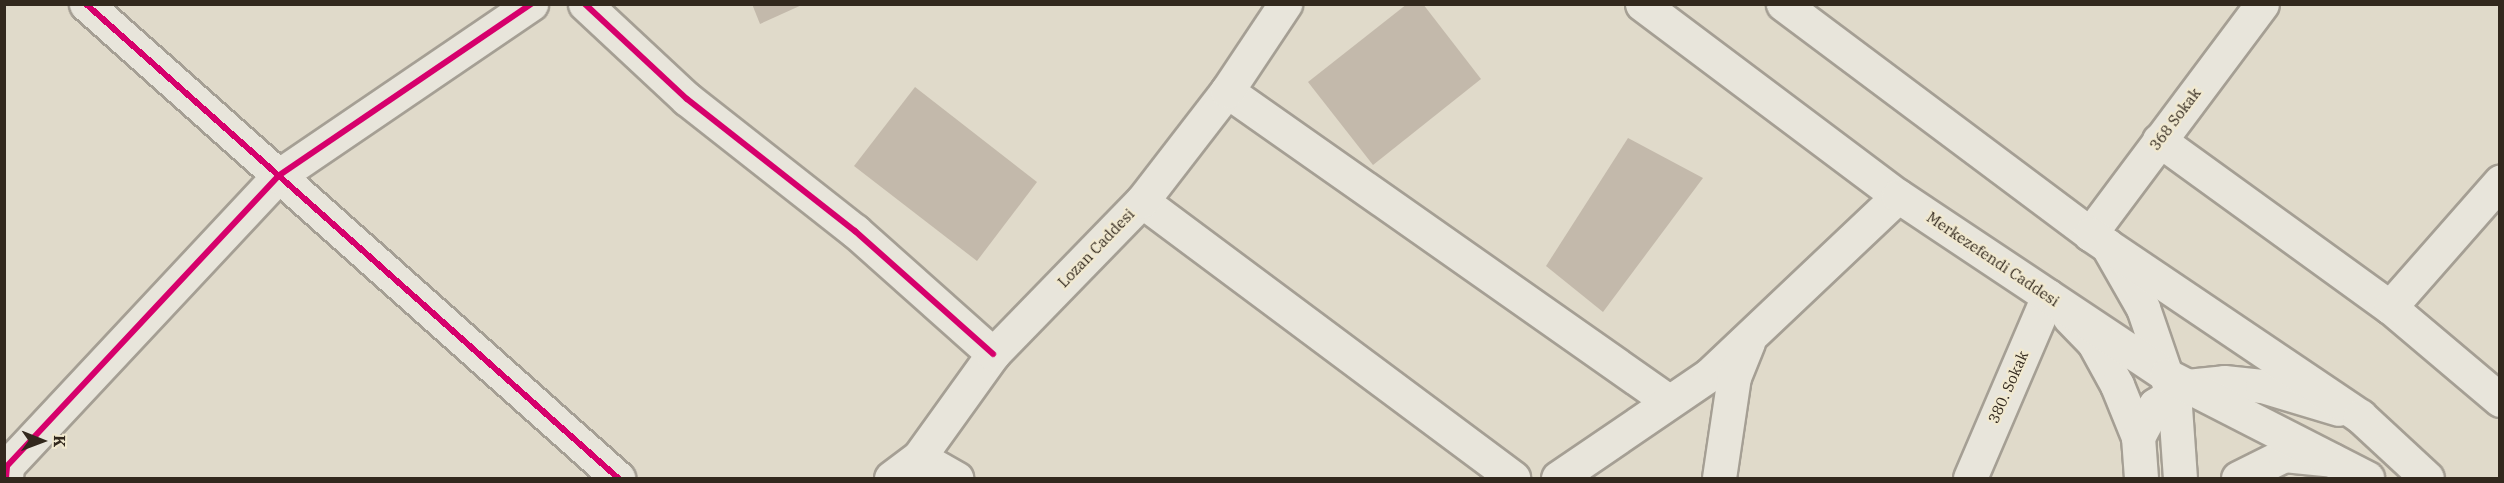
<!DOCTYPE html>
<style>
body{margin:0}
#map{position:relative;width:2504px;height:483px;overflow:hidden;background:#e0daca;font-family:"IBM Plex Serif",serif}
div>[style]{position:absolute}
.building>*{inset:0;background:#c3b9ab}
.roads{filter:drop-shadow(2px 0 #a59f94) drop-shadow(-2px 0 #a59f94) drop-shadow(0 2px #a59f94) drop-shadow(0 -2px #a59f94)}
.minor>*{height:33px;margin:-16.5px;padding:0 16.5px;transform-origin:16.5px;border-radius:16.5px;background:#e8e5db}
.tertiary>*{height:33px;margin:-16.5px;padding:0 16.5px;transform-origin:16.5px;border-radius:16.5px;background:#e8e5db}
.secondary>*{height:33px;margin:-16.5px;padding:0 16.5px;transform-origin:16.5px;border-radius:16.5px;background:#e8e5db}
.cycleway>*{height:6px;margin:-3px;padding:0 3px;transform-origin:3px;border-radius:3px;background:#d6006c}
span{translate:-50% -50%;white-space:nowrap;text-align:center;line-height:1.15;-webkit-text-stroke:4.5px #f1e9d0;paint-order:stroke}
.street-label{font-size:15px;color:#32281d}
.frame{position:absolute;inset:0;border:6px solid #32281d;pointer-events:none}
.north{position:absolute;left:12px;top:411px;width:60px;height:60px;-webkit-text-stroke:4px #f1e9d0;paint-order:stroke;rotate:91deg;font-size:16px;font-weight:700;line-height:24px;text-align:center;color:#32281d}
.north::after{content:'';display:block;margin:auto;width:21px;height:27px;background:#32281d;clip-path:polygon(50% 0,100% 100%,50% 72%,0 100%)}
</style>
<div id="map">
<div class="building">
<i style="clip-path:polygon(752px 4px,804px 4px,760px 24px)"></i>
<i style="clip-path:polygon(1407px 4px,1423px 4px,1481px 79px,1373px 165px,1308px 82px)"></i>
<i style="clip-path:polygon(915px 87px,1037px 182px,977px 261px,854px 166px)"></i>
<i style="clip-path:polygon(1628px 138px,1703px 178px,1603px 312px,1546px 266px)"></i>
</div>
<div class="roads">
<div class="minor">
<i style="left:86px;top:4px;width:713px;rotate:41.7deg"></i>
<i style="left:585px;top:4px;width:139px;rotate:43deg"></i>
<i style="left:687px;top:99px;width:214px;rotate:38.2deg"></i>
<i style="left:855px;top:231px;width:185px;rotate:41.7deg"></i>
<i style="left:1227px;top:91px;width:538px;rotate:35.08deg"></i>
<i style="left:2159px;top:140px;width:285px;rotate:35.9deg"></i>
<i style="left:2390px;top:307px;width:144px;rotate:40.2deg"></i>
<i style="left:1142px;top:201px;width:463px;rotate:36.7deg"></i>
<i style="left:2390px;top:307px;width:167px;rotate:-48.7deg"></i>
<i style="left:919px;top:457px;width:43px;rotate:29.6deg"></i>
<i style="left:6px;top:478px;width:12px;rotate:-85deg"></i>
<i style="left:7px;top:466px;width:397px;rotate:-46.9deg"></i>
<i style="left:278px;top:176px;width:306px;rotate:-34.2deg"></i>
<i style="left:1558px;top:478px;width:183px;rotate:-34.3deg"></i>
<i style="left:1709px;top:375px;width:260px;rotate:-43.4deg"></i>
<i style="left:1719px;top:478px;width:102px;rotate:-81.6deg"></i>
<i style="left:1734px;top:377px;width:38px;rotate:-68deg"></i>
<i style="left:1970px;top:478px;width:198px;rotate:-66.8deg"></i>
</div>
<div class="tertiary">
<i style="left:2090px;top:234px;width:287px;rotate:-53.2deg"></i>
<i style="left:2107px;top:245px;width:73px;rotate:60.3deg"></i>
<i style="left:2143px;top:308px;width:71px;rotate:71.1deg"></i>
<i style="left:2166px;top:375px;width:33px;rotate:74deg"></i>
<i style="left:2175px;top:407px;width:71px;rotate:86deg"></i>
<i style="left:2069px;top:317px;width:36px;rotate:46deg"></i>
<i style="left:2094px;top:343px;width:48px;rotate:61.3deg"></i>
<i style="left:2117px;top:385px;width:56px;rotate:68deg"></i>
<i style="left:2138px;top:437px;width:41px;rotate:85.8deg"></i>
<i style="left:2138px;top:437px;width:36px;rotate:-62deg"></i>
<i style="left:2155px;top:405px;width:37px;rotate:-31deg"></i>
<i style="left:2187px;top:386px;width:37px;rotate:-6deg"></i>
<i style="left:2224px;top:382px;width:38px;rotate:6deg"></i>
<i style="left:2262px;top:386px;width:80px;rotate:16.6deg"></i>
<i style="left:2238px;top:478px;width:51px;rotate:-26.6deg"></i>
<i style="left:2284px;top:455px;width:48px;rotate:5.9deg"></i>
</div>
<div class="secondary">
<i style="left:1642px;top:4px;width:320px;rotate:36.9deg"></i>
<i style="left:1898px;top:196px;width:322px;rotate:33.7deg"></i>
<i style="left:2166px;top:375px;width:226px;rotate:27.1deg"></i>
<i style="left:1783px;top:4px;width:384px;rotate:36.8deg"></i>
<i style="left:2090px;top:234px;width:326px;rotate:34deg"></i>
<i style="left:2360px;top:416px;width:91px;rotate:42.8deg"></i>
<i style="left:891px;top:478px;width:35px;rotate:-37deg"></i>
<i style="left:919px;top:457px;width:127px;rotate:-54.3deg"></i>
<i style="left:993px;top:354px;width:214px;rotate:-45.8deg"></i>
<i style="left:1142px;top:201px;width:139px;rotate:-52.3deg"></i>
<i style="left:1227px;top:91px;width:105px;rotate:-56.3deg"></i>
</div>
</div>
<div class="cycleway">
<i style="left:86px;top:4px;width:713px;rotate:41.7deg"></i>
<i style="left:585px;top:4px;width:139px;rotate:43deg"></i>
<i style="left:687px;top:99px;width:214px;rotate:38.2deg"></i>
<i style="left:855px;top:231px;width:185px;rotate:41.7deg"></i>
<i style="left:6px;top:478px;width:12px;rotate:-85deg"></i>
<i style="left:7px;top:466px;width:397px;rotate:-46.9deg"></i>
<i style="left:278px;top:176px;width:306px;rotate:-34.2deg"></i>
</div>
<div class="street-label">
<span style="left:2175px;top:119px;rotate:-53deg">368 Sokak</span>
<span style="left:1096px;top:248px;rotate:-46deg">Lozan Caddesi</span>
<span style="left:1993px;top:259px;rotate:34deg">Merkezefendi Caddesi</span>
<span style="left:2008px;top:387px;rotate:-66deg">380. Sokak</span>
</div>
<div class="frame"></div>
<div class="north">K</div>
</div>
